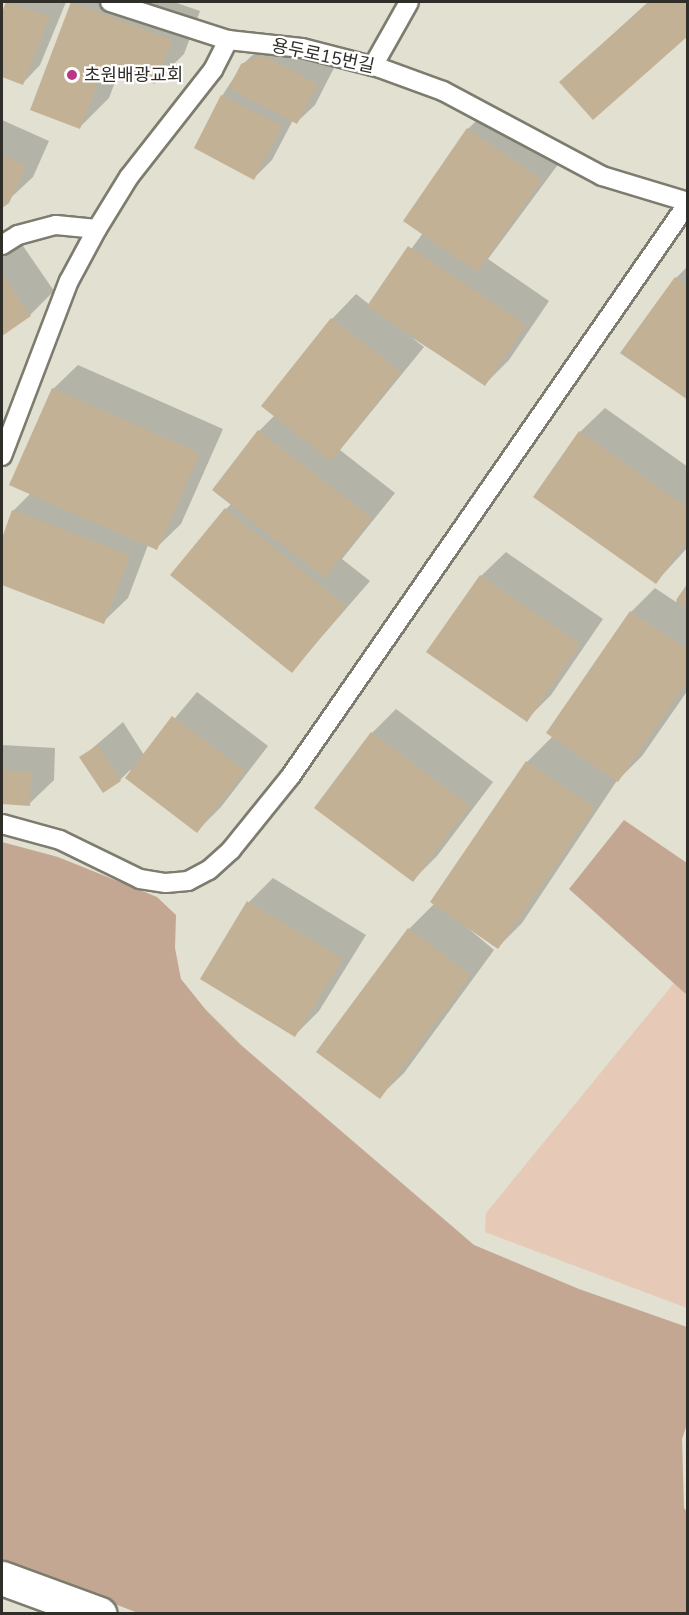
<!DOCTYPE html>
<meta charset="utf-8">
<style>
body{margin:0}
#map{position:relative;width:689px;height:1615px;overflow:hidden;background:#e1e0d1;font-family:"Nunito Sans","Noto Sans KR",sans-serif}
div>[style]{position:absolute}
.green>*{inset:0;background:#e6cab7}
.forest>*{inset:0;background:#c4a793}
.shadow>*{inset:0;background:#0003}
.building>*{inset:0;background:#c3b195}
.roads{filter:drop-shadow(2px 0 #7d7c6e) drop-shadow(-2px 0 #7d7c6e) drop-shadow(0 2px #7d7c6e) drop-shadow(0 -2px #7d7c6e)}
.lane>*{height:18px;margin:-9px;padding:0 9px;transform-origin:9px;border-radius:9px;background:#fff}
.street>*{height:33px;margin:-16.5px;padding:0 16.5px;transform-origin:16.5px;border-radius:16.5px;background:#fff}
.dots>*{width:16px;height:16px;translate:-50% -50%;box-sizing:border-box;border:3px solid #fff;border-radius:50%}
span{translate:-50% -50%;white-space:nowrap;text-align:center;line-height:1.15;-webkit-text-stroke:4.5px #fff;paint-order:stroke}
.street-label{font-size:18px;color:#2f2e29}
.poi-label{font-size:18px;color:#2f2e29}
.left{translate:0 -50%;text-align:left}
.frame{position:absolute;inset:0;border:3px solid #2f2e29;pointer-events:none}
</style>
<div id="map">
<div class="green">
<i style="clip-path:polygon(674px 983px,688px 995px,687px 1308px,485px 1232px,486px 1213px)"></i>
</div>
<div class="forest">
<i style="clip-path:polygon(624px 820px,687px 863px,687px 995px,569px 889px)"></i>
<i style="clip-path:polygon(2px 842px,58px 857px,157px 897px,176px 915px,175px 948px,181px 979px,206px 1010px,241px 1045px,474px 1245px,579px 1289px,687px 1327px,687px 1424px,682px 1439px,684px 1508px,688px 1513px,687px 1613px,138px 1613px,2px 1560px)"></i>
</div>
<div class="shadow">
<i style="clip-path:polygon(7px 2px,66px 2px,40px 65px,23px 83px,2px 75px,2px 16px)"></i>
<i style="clip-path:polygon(74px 2px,174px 2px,200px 11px,184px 54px,155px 83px,120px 69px,109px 98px,80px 127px)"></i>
<i style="clip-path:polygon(648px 2px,688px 2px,688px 34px,561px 82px)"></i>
<i style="clip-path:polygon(280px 38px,335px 66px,315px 105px,297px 122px,293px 120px,272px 160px,254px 178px,222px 96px,242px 65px,261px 47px)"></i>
<i style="clip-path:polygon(492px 105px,565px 155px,488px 259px,549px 301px,509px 360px,485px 384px,411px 337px,424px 347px,340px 450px,395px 493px,342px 559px,370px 581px,292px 671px,226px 509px,232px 503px,259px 431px,275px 415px,263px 406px,332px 319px,356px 294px,370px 305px,423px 233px,468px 129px)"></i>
<i style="clip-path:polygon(2px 120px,49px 141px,33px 177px,2px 206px)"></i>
<i style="clip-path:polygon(21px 243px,54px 291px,30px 315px,2px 335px,2px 257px)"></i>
<i style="clip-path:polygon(688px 266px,688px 398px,676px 278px)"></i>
<i style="clip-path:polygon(78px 365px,223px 429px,181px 524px,156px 548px,148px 545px,128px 598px,103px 622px,2px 584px,2px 542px,13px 511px,31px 493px,53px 389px)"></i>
<i style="clip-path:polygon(605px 408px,688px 467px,688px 547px,656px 582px,580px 432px)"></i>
<i style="clip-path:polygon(506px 552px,603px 619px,551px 695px,526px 720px,481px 576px)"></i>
<i style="clip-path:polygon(688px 585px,688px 690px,642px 756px,616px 782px,522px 923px,498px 947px,456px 918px,494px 950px,404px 1073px,379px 1097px,409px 929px,434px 904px,527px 762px,553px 736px,631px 612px,655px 588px,676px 602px)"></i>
<i style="clip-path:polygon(197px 692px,268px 746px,221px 807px,197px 831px,130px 770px,120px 780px,81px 758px,123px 722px,144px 755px)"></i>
<i style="clip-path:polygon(396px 709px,493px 782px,437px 856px,413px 880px,372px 733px)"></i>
<i style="clip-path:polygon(2px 745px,55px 748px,54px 780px,29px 804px,2px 803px)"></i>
<i style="clip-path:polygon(273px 878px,366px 935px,319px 1011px,295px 1035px,249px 902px)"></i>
</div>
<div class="building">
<i style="clip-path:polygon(6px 2px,50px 16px,23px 85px,2px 77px,2px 12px)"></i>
<i style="clip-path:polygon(71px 2px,172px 40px,155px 84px,105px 65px,80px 129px,30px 110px)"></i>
<i style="clip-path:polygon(649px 2px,688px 2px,688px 36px,593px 120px,559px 82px)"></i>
<i style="clip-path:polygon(262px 55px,318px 84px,297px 124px,229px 88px,241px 64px)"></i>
<i style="clip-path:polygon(221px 95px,282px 126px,254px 180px,194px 148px)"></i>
<i style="clip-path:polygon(467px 128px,542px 180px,477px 272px,403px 221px)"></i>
<i style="clip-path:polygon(2px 155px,26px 166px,9px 203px,2px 208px)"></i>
<i style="clip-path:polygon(408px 246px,526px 325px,485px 386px,367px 306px)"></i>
<i style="clip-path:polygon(2px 274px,31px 316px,2px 336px)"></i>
<i style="clip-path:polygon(675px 277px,688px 286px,688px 400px,620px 353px)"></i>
<i style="clip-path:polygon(331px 318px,401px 372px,331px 461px,261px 406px)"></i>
<i style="clip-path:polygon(52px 388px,200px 453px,157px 550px,9px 485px)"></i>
<i style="clip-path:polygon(258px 430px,372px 518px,325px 578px,212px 490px)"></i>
<i style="clip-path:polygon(579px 431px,688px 508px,688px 539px,656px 584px,533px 497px)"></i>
<i style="clip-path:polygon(225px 508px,346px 606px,292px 673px,170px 575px)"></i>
<i style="clip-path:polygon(12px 510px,130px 555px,104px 624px,2px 585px,2px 538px)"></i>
<i style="clip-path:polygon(480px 575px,580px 644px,527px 722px,426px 652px)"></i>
<i style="clip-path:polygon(688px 583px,688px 608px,676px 600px)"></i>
<i style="clip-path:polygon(630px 611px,688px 650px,688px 681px,618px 782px,546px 733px)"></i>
<i style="clip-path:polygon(172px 716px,245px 771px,197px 833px,125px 778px)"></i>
<i style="clip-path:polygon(371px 732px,470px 806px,413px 882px,314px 808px)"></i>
<i style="clip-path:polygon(98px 745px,121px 781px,103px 793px,79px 757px)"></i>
<i style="clip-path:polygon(526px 761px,595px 808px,498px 949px,430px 902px)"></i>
<i style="clip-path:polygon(2px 770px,31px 772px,30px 806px,2px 804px)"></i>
<i style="clip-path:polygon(247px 901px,343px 959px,295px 1037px,200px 979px)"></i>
<i style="clip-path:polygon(408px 928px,471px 975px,380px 1099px,316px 1052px)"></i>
</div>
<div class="roads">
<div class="lane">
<i style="left:110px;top:2px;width:124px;rotate:17.9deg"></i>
<i style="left:373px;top:66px;width:73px;rotate:-60.6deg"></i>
<i style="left:2px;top:245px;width:19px;rotate:-32deg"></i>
<i style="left:18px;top:235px;width:39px;rotate:-15deg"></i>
<i style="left:56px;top:225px;width:41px;rotate:5.6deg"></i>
<i style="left:2px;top:456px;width:187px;rotate:-69.1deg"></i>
<i style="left:69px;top:281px;width:59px;rotate:-61.7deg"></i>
<i style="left:97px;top:229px;width:61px;rotate:-58.4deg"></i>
<i style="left:129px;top:177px;width:136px;rotate:-51.9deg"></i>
<i style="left:213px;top:70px;width:34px;rotate:-63deg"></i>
<i style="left:228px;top:40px;width:74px;rotate:6.2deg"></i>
<i style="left:302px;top:48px;width:81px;rotate:14.4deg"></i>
<i style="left:380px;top:68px;width:67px;rotate:20.1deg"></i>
<i style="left:443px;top:91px;width:180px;rotate:28.1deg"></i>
<i style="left:602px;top:176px;width:90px;rotate:16.8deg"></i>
<i style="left:2px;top:824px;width:60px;rotate:15.4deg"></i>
<i style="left:60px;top:840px;width:89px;rotate:26deg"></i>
<i style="left:140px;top:879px;width:26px;rotate:9deg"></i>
<i style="left:166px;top:883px;width:22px;rotate:-5deg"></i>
<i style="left:188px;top:881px;width:24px;rotate:-28deg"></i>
<i style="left:209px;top:870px;width:30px;rotate:-42deg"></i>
<i style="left:231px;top:850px;width:94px;rotate:-51.1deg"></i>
<i style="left:290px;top:777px;width:698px;rotate:-55.26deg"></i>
</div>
<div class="street">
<i style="left:2px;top:1578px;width:104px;rotate:20.2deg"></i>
</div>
</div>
<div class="dots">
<i style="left:72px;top:75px;background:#b83884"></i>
</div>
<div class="street-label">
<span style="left:323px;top:56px;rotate:12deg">용두로15번길</span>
</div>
<div class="poi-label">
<span class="left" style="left:84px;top:75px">초원배광교회</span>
</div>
<div class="frame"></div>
</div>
